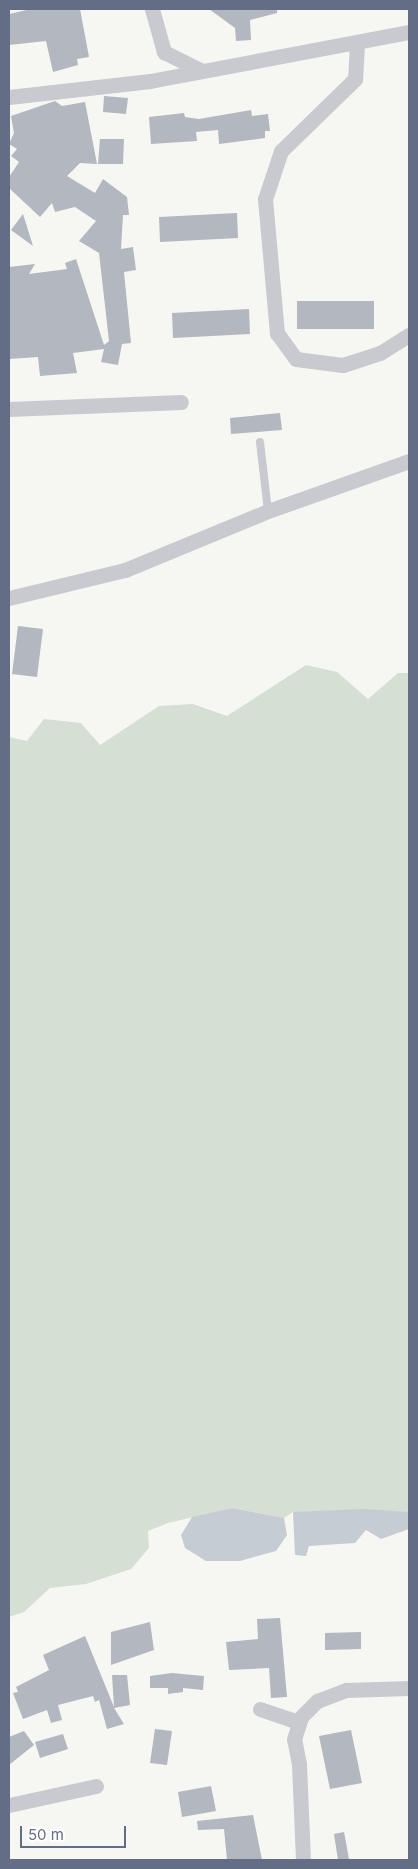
<!DOCTYPE html>
<style>
body{margin:0}
#map{position:relative;width:418px;height:1869px;overflow:hidden;background:#f6f7f3;font-family:Inter,sans-serif}
div>[style]{position:absolute}
.green>*{inset:0;background:#d5dfd4}
.water>*{inset:0;background:#c6ccd3}
.building>*{inset:0;background:#b3b7bf}
.service>*{height:8px;margin:-4px;padding:0 4px;transform-origin:4px;border-radius:4px;background:#c9cacf}
.minor>*{height:15px;margin:-7.5px;padding:0 7.5px;transform-origin:7.5px;border-radius:7.5px;background:#c9cacf}
span{translate:-50% -50%;white-space:nowrap;text-align:center;line-height:1.15;-webkit-text-stroke:5px #fff;paint-order:stroke}
.frame{position:absolute;inset:0;border:10px solid #646d86;pointer-events:none}
.scale{position:absolute;left:20px;top:1826px;width:106px;height:22px;box-sizing:border-box;border:2px solid #646d86;border-top:0;padding-left:6px;font-size:15px;line-height:18px;white-space:nowrap;color:#646d86;-webkit-text-stroke:4px #fff;paint-order:stroke}
</style>
<div id="map">
<div class="green">
<i style="clip-path:polygon(306px 665px,337px 672px,368px 699px,398px 673px,409px 673px,409px 1512px,293px 1512px,284px 1518px,232px 1508px,168px 1523px,148px 1531px,149px 1548px,131px 1569px,86px 1584px,50px 1588px,24px 1612px,9px 1617px,9px 737px,27px 741px,44px 719px,81px 723px,100px 745px,159px 706px,193px 704px,227px 716px)"></i>
</div>
<div class="water">
<i style="clip-path:polygon(232px 1508px,284px 1518px,287px 1535px,276px 1551px,240px 1561px,206px 1561px,185px 1548px,181px 1535px,192px 1517px)"></i>
<i style="clip-path:polygon(362px 1509px,409px 1512px,409px 1529px,381px 1539px,366px 1530px,355px 1543px,309px 1546px,306px 1556px,295px 1555px,293px 1512px)"></i>
</div>
<div class="building">
<i style="clip-path:polygon(31px 9px,80px 9px,89px 57px,77px 59px,78px 65px,53px 72px,46px 41px,9px 45px,9px 14px)"></i>
<i style="clip-path:polygon(209px 9px,277px 9px,277px 13px,250px 20px,251px 40px,236px 41px,235px 28px)"></i>
<i style="clip-path:polygon(104px 96px,128px 98px,126px 114px,103px 112px)"></i>
<i style="clip-path:polygon(55px 101px,62px 106px,85px 102px,97px 164px,80px 163px,67px 176px,95px 193px,103px 179px,127px 197px,129px 215px,123px 215px,121px 249px,133px 247px,136px 270px,124px 272px,131px 343px,122px 344px,118px 365px,101px 362px,104px 349px,73px 353px,77px 373px,40px 376px,38px 357px,9px 359px,9px 267px,35px 264px,29px 274px,67px 269px,65px 263px,76px 259px,104px 345px,109px 341px,99px 253px,79px 241px,96px 221px,75px 207px,55px 212px,52px 203px,40px 217px,9px 188px,9px 177px,19px 162px,11px 156px,17px 149px,9px 144px,14px 133px,11px 116px)"></i>
<i style="clip-path:polygon(251px 110px,252px 116px,268px 114px,270px 131px,265px 131px,265px 138px,219px 144px,218px 130px,196px 132px,197px 141px,151px 144px,149px 117px,184px 113px,185px 117px,199px 119px)"></i>
<i style="clip-path:polygon(100px 139px,124px 139px,123px 164px,98px 164px)"></i>
<i style="clip-path:polygon(237px 213px,238px 238px,160px 242px,159px 217px)"></i>
<i style="clip-path:polygon(23px 214px,33px 246px,11px 230px)"></i>
<i style="clip-path:polygon(297px 301px,374px 301px,374px 329px,297px 329px)"></i>
<i style="clip-path:polygon(249px 309px,250px 334px,173px 338px,172px 313px)"></i>
<i style="clip-path:polygon(280px 413px,282px 430px,231px 434px,230px 418px)"></i>
<i style="clip-path:polygon(18px 626px,43px 629px,37px 677px,12px 674px)"></i>
<i style="clip-path:polygon(280px 1618px,287px 1697px,271px 1698px,269px 1668px,229px 1670px,226px 1642px,258px 1639px,257px 1619px)"></i>
<i style="clip-path:polygon(150px 1622px,154px 1650px,111px 1665px,111px 1632px)"></i>
<i style="clip-path:polygon(361px 1632px,361px 1649px,325px 1650px,325px 1633px)"></i>
<i style="clip-path:polygon(85px 1636px,114px 1707px,112px 1675px,127px 1675px,130px 1705px,114px 1708px,124px 1724px,107px 1729px,99px 1700px,95px 1702px,93px 1696px,58px 1705px,62px 1720px,51px 1723px,47px 1710px,23px 1719px,13px 1693px,18px 1692px,16px 1687px,49px 1670px,43px 1655px)"></i>
<i style="clip-path:polygon(172px 1673px,204px 1676px,203px 1690px,183px 1688px,183px 1692px,168px 1694px,168px 1688px,150px 1688px,150px 1676px)"></i>
<i style="clip-path:polygon(155px 1729px,172px 1731px,167px 1765px,150px 1763px)"></i>
<i style="clip-path:polygon(351px 1730px,362px 1783px,330px 1789px,319px 1736px)"></i>
<i style="clip-path:polygon(24px 1731px,34px 1745px,9px 1765px,9px 1737px)"></i>
<i style="clip-path:polygon(63px 1734px,68px 1749px,40px 1758px,35px 1742px)"></i>
<i style="clip-path:polygon(211px 1786px,216px 1811px,182px 1817px,178px 1792px)"></i>
<i style="clip-path:polygon(253px 1815px,262px 1860px,227px 1860px,224px 1829px,198px 1830px,197px 1821px)"></i>
<i style="clip-path:polygon(344px 1832px,349px 1859px,338px 1860px,334px 1834px)"></i>
</div>
<div class="service">
<i style="left:260px;top:442px;width:69px;rotate:83.4deg"></i>
</div>
<div class="minor">
<i style="left:152px;top:9px;width:45px;rotate:74.4deg"></i>
<i style="left:164px;top:52px;width:42px;rotate:26.6deg"></i>
<i style="left:357px;top:43px;width:36px;rotate:93deg"></i>
<i style="left:355px;top:79px;width:103px;rotate:135.8deg"></i>
<i style="left:281px;top:151px;width:51px;rotate:108.4deg"></i>
<i style="left:265px;top:199px;width:135px;rotate:84.9deg"></i>
<i style="left:277px;top:333px;width:32px;rotate:54deg"></i>
<i style="left:296px;top:359px;width:47px;rotate:7.3deg"></i>
<i style="left:343px;top:365px;width:39px;rotate:-18deg"></i>
<i style="left:380px;top:353px;width:34px;rotate:-32deg"></i>
<i style="left:9px;top:97px;width:142px;rotate:-6.5deg"></i>
<i style="left:150px;top:81px;width:264px;rotate:-10.7deg"></i>
<i style="left:9px;top:409px;width:172px;rotate:-2.3deg"></i>
<i style="left:9px;top:598px;width:119px;rotate:-13.6deg"></i>
<i style="left:125px;top:570px;width:155px;rotate:-22.4deg"></i>
<i style="left:268px;top:511px;width:150px;rotate:-19.5deg"></i>
<i style="left:260px;top:1709px;width:40px;rotate:18.9deg"></i>
<i style="left:9px;top:1805px;width:89px;rotate:-12.3deg"></i>
<i style="left:303px;top:1860px;width:96px;rotate:-92.4deg"></i>
<i style="left:299px;top:1764px;width:25px;rotate:-101deg"></i>
<i style="left:294px;top:1739px;width:23px;rotate:-72deg"></i>
<i style="left:301px;top:1717px;width:23px;rotate:-45deg"></i>
<i style="left:317px;top:1701px;width:31px;rotate:-21deg"></i>
<i style="left:346px;top:1690px;width:63px;rotate:-1.8deg"></i>
</div>
<div class="frame"></div>
<div class="scale">50 m</div>
</div>
